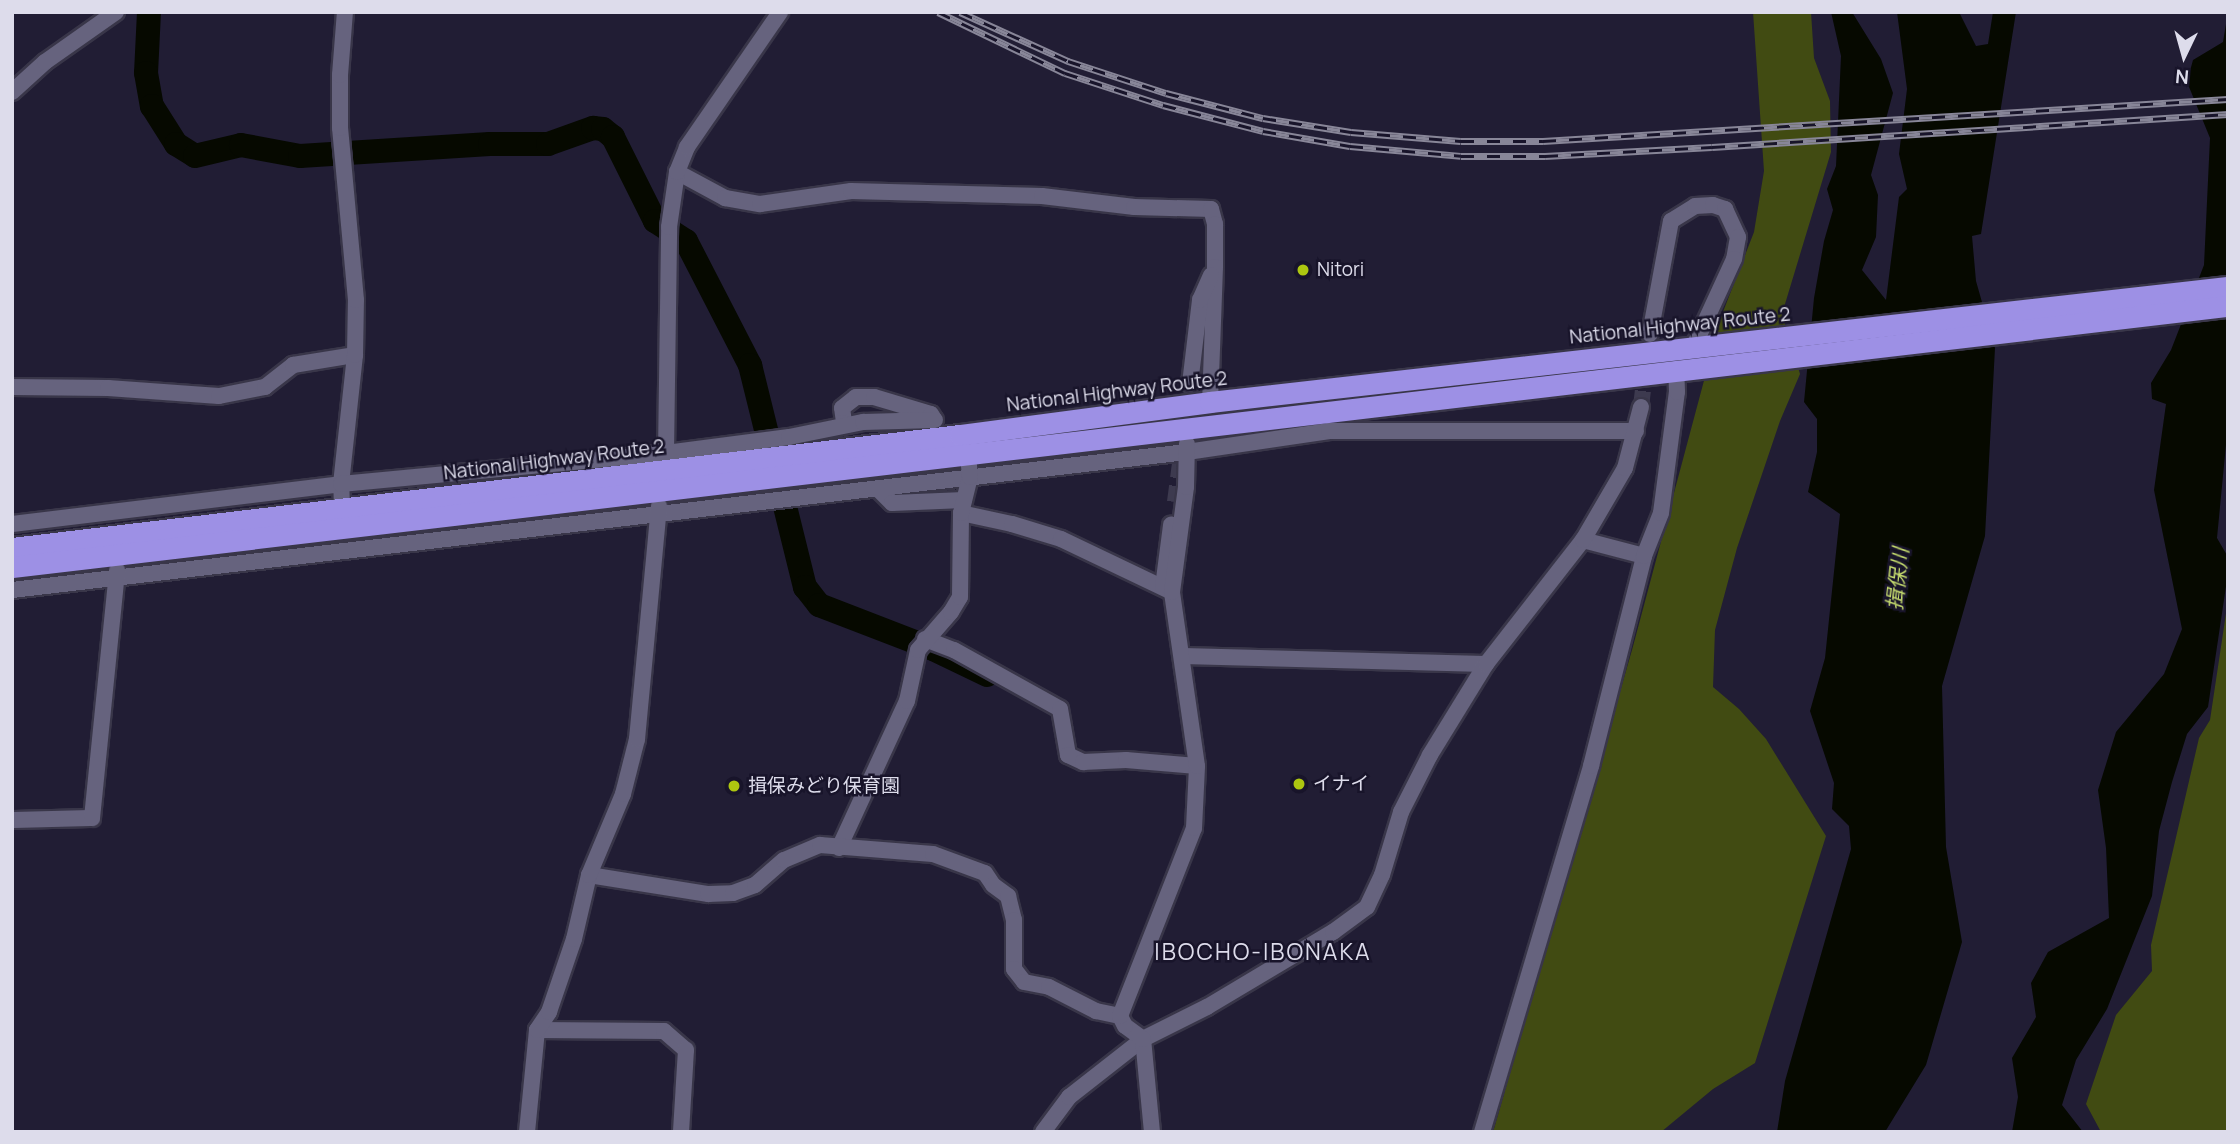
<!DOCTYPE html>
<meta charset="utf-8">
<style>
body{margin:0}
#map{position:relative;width:2240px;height:1144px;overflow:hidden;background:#211d34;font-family:Manrope,"Noto Sans JP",sans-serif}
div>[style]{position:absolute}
.green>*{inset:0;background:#414b12}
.water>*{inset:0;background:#060900}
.river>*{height:24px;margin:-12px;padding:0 12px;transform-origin:12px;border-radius:12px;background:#060900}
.minor-tunnel>*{height:16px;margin-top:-8px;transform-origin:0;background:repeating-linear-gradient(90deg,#3d3a4f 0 16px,transparent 0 24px)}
.roads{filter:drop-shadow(2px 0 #393649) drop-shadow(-2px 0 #393649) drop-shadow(0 2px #393649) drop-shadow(0 -2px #393649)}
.minor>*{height:16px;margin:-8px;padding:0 8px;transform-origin:8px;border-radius:8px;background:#66637e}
.highway>*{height:21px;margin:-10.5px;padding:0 10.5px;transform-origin:10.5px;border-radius:10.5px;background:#9d90e5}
.rail>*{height:7px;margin-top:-3.5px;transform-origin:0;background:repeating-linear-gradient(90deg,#18142a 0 13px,#888698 0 26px);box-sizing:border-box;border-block:2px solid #888698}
.dots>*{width:19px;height:19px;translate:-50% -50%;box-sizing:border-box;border:4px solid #18142a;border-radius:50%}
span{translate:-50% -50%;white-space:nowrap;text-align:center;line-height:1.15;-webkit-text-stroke:5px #18142a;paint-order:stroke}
.poi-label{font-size:19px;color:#dddceb}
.left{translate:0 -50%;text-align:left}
.street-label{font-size:19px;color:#dddceb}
.water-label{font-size:21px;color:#c7dd6f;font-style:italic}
.quarter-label{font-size:23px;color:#dddceb;letter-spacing:2px}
.frame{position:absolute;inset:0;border:14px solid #dddceb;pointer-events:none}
.north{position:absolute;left:2149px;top:21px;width:70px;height:70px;-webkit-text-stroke:5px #18142a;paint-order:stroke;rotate:185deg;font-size:19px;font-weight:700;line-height:28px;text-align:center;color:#dddceb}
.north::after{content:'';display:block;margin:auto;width:24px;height:32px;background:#dddceb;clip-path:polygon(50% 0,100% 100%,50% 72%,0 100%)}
</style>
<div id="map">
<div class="green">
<i style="clip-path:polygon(1753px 12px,1811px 12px,1814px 58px,1830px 101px,1831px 152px,1782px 314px,1800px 374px,1780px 421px,1737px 548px,1715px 630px,1713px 687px,1739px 709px,1766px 739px,1826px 836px,1755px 1063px,1713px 1089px,1661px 1132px,1493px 1132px,1632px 650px,1721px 317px,1754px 232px,1764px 171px)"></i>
<i style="clip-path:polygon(2228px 600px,2228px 1132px,2101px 1132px,2086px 1104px,2116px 1015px,2152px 971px,2151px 945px,2199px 738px,2210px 720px)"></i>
</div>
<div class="water">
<i style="clip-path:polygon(1831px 12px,1852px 12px,1881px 59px,1893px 93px,1871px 175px,1878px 195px,1876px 237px,1862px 270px,1886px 300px,1899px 197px,1907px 189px,1899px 154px,1907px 89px,1897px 12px,1959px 12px,1976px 46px,1988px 44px,1993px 12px,2016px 12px,1981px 234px,1972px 236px,1976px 281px,1995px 348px,1985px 536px,1942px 686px,1946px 847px,1962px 942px,1926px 1065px,1885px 1132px,1777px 1132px,1785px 1081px,1851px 849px,1849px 826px,1832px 809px,1834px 783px,1810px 711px,1825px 658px,1840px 514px,1808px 492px,1817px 452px,1817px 419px,1804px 402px,1814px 298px,1824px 241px,1833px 210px,1827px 189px,1836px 166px,1841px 56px)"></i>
<i style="clip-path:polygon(2228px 12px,2228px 424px,2217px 538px,2228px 557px,2228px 573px,2208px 707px,2187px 734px,2172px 782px,2159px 831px,2152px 896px,2107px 1009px,2076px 1060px,2062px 1105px,2083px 1132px,2012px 1132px,2018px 1097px,2012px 1058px,2036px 1017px,2031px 983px,2048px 952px,2109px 918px,2106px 848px,2098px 790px,2116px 732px,2164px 674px,2182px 629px,2154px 490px,2166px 404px,2152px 399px,2151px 383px,2171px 350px,2204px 265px,2210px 138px,2187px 82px,2193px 60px,2223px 42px)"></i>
</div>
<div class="river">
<i style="left:149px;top:12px;width:61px;rotate:92.8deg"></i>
<i style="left:146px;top:73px;width:34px;rotate:80deg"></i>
<i style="left:152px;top:106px;width:45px;rotate:57.7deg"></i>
<i style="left:176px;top:144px;width:22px;rotate:32deg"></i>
<i style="left:195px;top:156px;width:47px;rotate:-13.4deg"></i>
<i style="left:241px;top:145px;width:60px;rotate:10.6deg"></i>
<i style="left:300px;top:156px;width:190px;rotate:-3.6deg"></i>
<i style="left:490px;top:144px;width:58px"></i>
<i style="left:548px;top:144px;width:48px;rotate:-19.6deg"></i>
<i style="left:593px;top:128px;width:10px;rotate:6deg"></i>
<i style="left:603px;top:129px;width:13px;rotate:39deg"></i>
<i style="left:613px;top:137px;width:94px;rotate:63.4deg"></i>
<i style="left:655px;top:221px;width:37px;rotate:33deg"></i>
<i style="left:686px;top:241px;width:140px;rotate:62.7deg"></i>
<i style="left:750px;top:365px;width:229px;rotate:76.1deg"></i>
<i style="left:805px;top:587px;width:23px;rotate:52deg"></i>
<i style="left:819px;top:605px;width:122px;rotate:21.1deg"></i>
<i style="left:933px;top:649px;width:60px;rotate:25.7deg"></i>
</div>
<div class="minor-tunnel">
<i style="left:1641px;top:407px;width:43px;rotate:-83.4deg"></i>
<i style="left:1175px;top:502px;width:46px;rotate:-82.6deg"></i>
</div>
<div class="roads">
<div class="minor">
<i style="left:12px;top:92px;width:45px;rotate:-42.3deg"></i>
<i style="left:45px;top:62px;width:87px;rotate:-35.2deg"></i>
<i style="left:677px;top:172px;width:55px;rotate:28.4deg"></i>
<i style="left:725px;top:198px;width:36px;rotate:10deg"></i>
<i style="left:760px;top:204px;width:92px;rotate:-8.1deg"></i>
<i style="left:851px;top:191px;width:191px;rotate:1.5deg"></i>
<i style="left:1042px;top:196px;width:93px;rotate:6.8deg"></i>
<i style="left:1134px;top:207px;width:77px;rotate:1.5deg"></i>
<i style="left:1211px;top:209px;width:16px;rotate:75deg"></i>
<i style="left:1215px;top:224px;width:43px;rotate:90deg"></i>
<i style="left:1215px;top:267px;width:135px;rotate:92.1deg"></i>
<i style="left:1650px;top:334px;width:115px;rotate:-79.5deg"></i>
<i style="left:1671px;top:221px;width:28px;rotate:-32deg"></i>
<i style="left:1695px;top:206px;width:18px;rotate:-3deg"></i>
<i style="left:1713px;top:205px;width:13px;rotate:18deg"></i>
<i style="left:1725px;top:209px;width:31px;rotate:65deg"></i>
<i style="left:1738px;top:237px;width:22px;rotate:100deg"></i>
<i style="left:1734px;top:259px;width:98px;rotate:114.7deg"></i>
<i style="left:1190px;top:384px;width:85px;rotate:-83.2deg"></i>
<i style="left:1200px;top:300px;width:27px;rotate:-66deg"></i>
<i style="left:12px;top:387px;width:96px;rotate:0.6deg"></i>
<i style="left:108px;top:388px;width:111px;rotate:4.1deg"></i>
<i style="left:219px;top:396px;width:47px;rotate:-11.1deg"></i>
<i style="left:265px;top:387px;width:36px;rotate:-38deg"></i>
<i style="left:293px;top:365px;width:63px;rotate:-9.2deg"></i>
<i style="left:844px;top:422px;width:14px;rotate:-98deg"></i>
<i style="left:842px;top:408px;width:18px;rotate:-38deg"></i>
<i style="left:856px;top:397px;width:18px"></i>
<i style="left:874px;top:397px;width:59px;rotate:16.6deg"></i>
<i style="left:931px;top:414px;width:6px;rotate:59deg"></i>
<i style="left:661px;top:481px;width:28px;rotate:-80deg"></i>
<i style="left:666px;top:453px;width:226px;rotate:-89.2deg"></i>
<i style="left:669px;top:227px;width:56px;rotate:-81.7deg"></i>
<i style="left:677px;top:172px;width:27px;rotate:-68deg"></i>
<i style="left:687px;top:147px;width:164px;rotate:-55.4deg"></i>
<i style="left:880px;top:491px;width:17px;rotate:45deg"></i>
<i style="left:892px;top:503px;width:72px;rotate:-2.4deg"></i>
<i style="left:342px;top:507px;width:23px;rotate:-92deg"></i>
<i style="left:341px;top:484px;width:130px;rotate:-83.8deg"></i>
<i style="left:355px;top:355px;width:55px;rotate:-89deg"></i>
<i style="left:356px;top:300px;width:173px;rotate:-95.3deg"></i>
<i style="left:340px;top:128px;width:53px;rotate:-90deg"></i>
<i style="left:340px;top:75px;width:63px;rotate:-85.5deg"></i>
<i style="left:961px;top:513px;width:52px;rotate:12.2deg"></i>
<i style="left:1012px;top:524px;width:51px;rotate:17deg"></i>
<i style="left:1061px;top:539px;width:123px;rotate:25.5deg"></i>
<i style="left:12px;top:524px;width:331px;rotate:-6.9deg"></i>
<i style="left:341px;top:484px;width:326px;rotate:-5.4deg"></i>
<i style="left:666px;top:453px;width:124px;rotate:-7.4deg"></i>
<i style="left:789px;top:437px;width:76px;rotate:-11.5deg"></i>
<i style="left:863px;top:422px;width:72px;rotate:-1.6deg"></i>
<i style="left:1583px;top:540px;width:63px;rotate:14.7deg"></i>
<i style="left:1163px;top:587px;width:63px;rotate:-82.6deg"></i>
<i style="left:12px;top:590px;width:1183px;rotate:-6.7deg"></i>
<i style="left:1187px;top:452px;width:144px;rotate:-8.4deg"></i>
<i style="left:1329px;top:431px;width:307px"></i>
<i style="left:925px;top:639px;width:31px;rotate:21deg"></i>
<i style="left:954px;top:650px;width:121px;rotate:29.1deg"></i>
<i style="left:1060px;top:709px;width:47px;rotate:80.1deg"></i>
<i style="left:1068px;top:755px;width:17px;rotate:25deg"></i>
<i style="left:1083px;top:762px;width:43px;rotate:-2.7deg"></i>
<i style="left:1126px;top:760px;width:71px;rotate:4.8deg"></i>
<i style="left:1182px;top:656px;width:304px;rotate:1.5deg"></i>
<i style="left:12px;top:820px;width:80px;rotate:-1.4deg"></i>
<i style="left:92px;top:818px;width:249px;rotate:-84.2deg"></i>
<i style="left:839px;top:848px;width:162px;rotate:-65.2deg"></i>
<i style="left:907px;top:701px;width:52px;rotate:-77.8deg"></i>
<i style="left:918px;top:650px;width:50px;rotate:-49deg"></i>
<i style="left:951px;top:612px;width:17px;rotate:-59deg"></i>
<i style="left:960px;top:597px;width:84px;rotate:-89.3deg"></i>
<i style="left:961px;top:513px;width:37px;rotate:-76deg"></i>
<i style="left:970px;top:477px;width:22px;rotate:-95deg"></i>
<i style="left:589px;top:875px;width:121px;rotate:9.1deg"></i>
<i style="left:708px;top:894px;width:25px;rotate:-2deg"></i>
<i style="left:733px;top:893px;width:23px;rotate:-20deg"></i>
<i style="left:755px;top:885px;width:38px;rotate:-41deg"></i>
<i style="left:784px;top:860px;width:39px;rotate:-23deg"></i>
<i style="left:820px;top:845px;width:113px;rotate:4.6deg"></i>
<i style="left:933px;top:854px;width:55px;rotate:20.1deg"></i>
<i style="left:985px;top:873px;width:14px;rotate:56deg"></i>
<i style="left:993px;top:885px;width:19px;rotate:36deg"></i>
<i style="left:1008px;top:896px;width:25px;rotate:76deg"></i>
<i style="left:1014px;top:920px;width:49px;rotate:90deg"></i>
<i style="left:1014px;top:969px;width:16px;rotate:52deg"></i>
<i style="left:1024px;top:982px;width:25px;rotate:11deg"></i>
<i style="left:1049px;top:987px;width:53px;rotate:27.1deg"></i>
<i style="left:1096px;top:1011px;width:25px;rotate:12deg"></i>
<i style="left:537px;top:1030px;width:127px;rotate:0.5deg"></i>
<i style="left:664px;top:1031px;width:29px;rotate:41deg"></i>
<i style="left:686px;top:1050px;width:82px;rotate:93.5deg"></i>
<i style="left:527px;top:1132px;width:102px;rotate:-84.4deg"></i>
<i style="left:537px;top:1030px;width:22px;rotate:-56deg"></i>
<i style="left:549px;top:1012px;width:77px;rotate:-71.1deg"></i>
<i style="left:574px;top:939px;width:66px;rotate:-76.8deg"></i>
<i style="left:589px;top:875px;width:88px;rotate:-67.2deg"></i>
<i style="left:623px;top:794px;width:57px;rotate:-75.7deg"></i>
<i style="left:637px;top:739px;width:234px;rotate:-84.6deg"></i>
<i style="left:1043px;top:1132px;width:44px;rotate:-53.4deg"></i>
<i style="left:1069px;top:1097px;width:94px;rotate:-38.1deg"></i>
<i style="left:1143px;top:1039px;width:72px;rotate:-26.6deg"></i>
<i style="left:1207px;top:1007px;width:147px;rotate:-30.8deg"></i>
<i style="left:1333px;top:932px;width:42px;rotate:-36.3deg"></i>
<i style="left:1367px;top:907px;width:35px;rotate:-65deg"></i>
<i style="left:1382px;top:875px;width:66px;rotate:-73.2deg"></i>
<i style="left:1401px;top:812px;width:64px;rotate:-63deg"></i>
<i style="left:1430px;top:755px;width:107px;rotate:-58.4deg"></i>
<i style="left:1486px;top:664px;width:157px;rotate:-52deg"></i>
<i style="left:1583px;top:540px;width:83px;rotate:-59.7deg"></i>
<i style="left:1625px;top:468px;width:63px;rotate:-75.3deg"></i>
<i style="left:1152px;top:1132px;width:93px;rotate:-95.5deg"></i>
<i style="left:1143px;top:1039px;width:22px;rotate:-144deg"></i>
<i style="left:1125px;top:1026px;width:11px;rotate:-117deg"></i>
<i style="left:1120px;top:1016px;width:202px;rotate:-68.5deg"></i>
<i style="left:1194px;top:828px;width:62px;rotate:-87.2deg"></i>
<i style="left:1197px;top:766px;width:176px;rotate:-98.2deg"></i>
<i style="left:1172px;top:592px;width:106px;rotate:-82.4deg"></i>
<i style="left:1186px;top:487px;width:43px;rotate:-88.7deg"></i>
<i style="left:1482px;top:1132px;width:382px;rotate:-73.4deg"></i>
<i style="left:1591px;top:766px;width:217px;rotate:-75.8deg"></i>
<i style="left:1644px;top:556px;width:46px;rotate:-68.4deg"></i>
<i style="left:1661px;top:513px;width:122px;rotate:-82.5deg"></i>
<i style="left:1677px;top:392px;width:23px;rotate:-92deg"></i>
</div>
<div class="highway">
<i style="left:12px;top:548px;width:955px;rotate:-6.8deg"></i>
<i style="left:960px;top:435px;width:252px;rotate:-7.5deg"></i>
<i style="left:1210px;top:402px;width:1024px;rotate:-6.45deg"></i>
<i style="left:12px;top:567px;width:2231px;rotate:-6.72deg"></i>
</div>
</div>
<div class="rail">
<i style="left:938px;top:12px;width:141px;rotate:25.7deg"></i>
<i style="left:1065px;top:73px;width:103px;rotate:18.1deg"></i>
<i style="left:1163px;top:105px;width:103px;rotate:14.6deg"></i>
<i style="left:1263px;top:131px;width:88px;rotate:9.8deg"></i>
<i style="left:1350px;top:146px;width:111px;rotate:5.1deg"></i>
<i style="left:1461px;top:156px;width:84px"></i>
<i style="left:1545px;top:156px;width:167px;rotate:-3.1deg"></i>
<i style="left:1712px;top:147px;width:517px;rotate:-3.66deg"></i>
<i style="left:960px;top:12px;width:119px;rotate:24.4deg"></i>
<i style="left:1068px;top:61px;width:103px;rotate:18.1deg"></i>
<i style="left:1166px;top:93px;width:100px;rotate:14.5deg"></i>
<i style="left:1263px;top:118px;width:89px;rotate:9deg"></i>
<i style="left:1351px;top:132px;width:110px;rotate:4.7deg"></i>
<i style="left:1461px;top:141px;width:82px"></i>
<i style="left:1543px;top:141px;width:686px;rotate:-3.51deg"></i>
</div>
<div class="dots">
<i style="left:1303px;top:270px;background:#adc610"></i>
<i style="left:1299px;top:784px;background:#adc610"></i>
<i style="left:734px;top:786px;background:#adc610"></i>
</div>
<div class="poi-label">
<span class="left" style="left:1317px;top:270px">Nitori</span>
<span class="left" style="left:1313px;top:784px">イナイ</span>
<span class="left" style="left:748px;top:786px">揖保みどり保育園</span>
</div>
<div class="street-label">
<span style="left:1680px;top:326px;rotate:-6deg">National Highway Route 2</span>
<span style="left:1117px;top:392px;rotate:-7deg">National Highway Route 2</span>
<span style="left:554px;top:460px;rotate:-7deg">National Highway Route 2</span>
</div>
<div class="water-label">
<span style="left:1897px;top:579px;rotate:-84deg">揖保川</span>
</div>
<div class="quarter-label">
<span style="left:1263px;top:951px">IBOCHO-IBONAKA</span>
</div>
<div class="frame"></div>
<div class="north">N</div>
</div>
